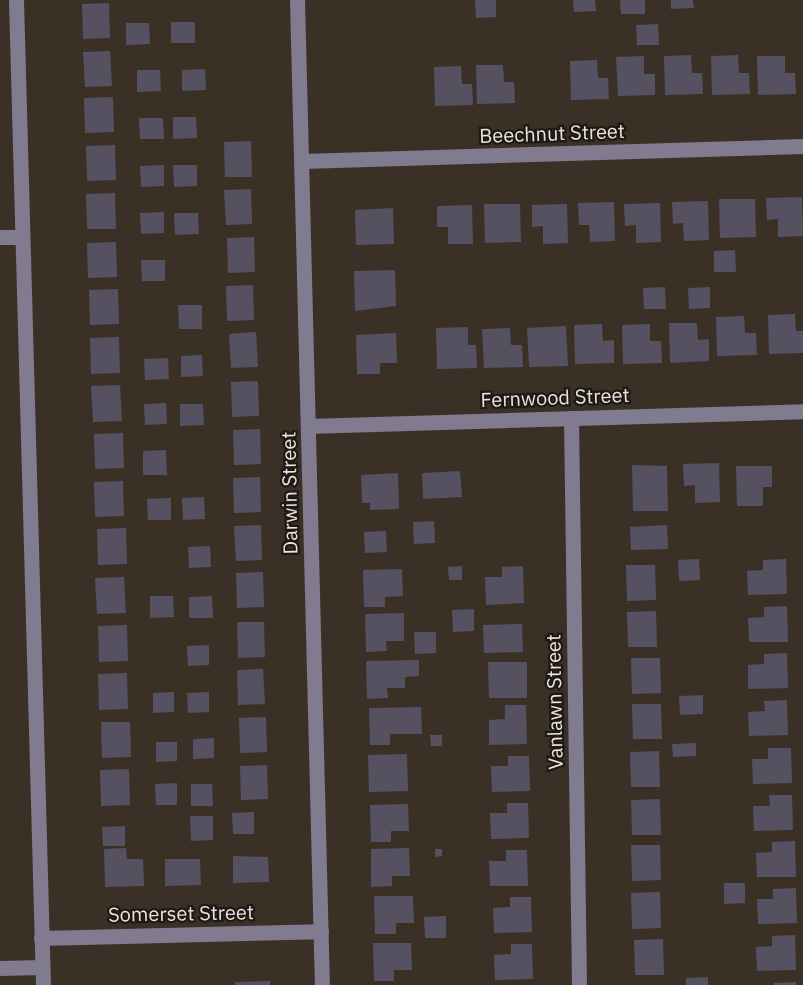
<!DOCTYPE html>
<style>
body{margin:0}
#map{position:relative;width:803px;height:985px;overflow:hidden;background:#3b3026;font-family:"IBM Plex Sans",sans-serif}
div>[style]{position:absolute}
.building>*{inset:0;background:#565160}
.minor>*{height:15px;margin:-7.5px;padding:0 7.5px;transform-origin:7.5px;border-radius:7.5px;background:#817b8f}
span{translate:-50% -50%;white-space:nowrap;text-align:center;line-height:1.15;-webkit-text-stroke:4.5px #1e1915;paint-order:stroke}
.street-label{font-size:20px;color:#ebe4dd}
</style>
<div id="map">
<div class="building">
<i style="clip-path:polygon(475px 0,496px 0,496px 17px,476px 18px)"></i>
<i style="clip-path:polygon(573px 0,595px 0,596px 11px,574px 12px)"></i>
<i style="clip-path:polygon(620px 0,645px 0,645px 14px,621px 14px)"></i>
<i style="clip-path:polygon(671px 0,693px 0,694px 8px,671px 9px)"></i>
<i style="clip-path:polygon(109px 3px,110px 38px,83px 39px,82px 4px)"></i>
<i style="clip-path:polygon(171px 22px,195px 22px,195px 43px,171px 43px)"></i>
<i style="clip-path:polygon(126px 23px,149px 23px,150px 44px,126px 45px)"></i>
<i style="clip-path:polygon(658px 24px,659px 45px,637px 45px,636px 25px)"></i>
<i style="clip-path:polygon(110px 51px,112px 86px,85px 87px,83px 52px)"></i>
<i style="clip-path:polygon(691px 55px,692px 73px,702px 73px,703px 94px,665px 95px,664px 56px)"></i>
<i style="clip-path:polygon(738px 55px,739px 73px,749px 73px,750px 94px,712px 95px,711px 56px)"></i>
<i style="clip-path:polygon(644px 56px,644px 74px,655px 74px,655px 95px,618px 96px,616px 57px)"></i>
<i style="clip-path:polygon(757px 56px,785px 56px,785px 73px,795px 73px,796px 94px,758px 95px)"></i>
<i style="clip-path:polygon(597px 60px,598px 78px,608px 78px,609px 99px,571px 100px,570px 61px)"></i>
<i style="clip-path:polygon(476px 65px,503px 65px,504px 82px,514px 82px,515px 103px,477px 104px)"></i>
<i style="clip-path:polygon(461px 66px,462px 84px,472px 84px,473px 105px,435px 106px,434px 67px)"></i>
<i style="clip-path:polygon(205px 69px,206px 90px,182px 91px,182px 70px)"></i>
<i style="clip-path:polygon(137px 70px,160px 70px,161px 91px,137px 92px)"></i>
<i style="clip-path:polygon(113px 97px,114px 132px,85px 133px,84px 98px)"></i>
<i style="clip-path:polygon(173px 117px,196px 117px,197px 138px,173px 139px)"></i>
<i style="clip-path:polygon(139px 118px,163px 118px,164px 139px,140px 139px)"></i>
<i style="clip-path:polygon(251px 141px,252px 177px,225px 177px,224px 142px)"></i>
<i style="clip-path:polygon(115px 145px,116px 180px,87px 181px,86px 146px)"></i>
<i style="clip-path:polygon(164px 165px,164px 186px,141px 187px,140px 166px)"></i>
<i style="clip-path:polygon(173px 165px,197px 165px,197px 186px,174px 187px)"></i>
<i style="clip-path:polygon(251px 189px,252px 224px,226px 225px,224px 190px)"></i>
<i style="clip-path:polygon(115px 193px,116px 229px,87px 229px,86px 194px)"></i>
<i style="clip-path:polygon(802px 197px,803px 236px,778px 237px,778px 219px,767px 220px,766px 198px)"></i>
<i style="clip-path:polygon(719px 199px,755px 199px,756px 237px,720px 238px)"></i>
<i style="clip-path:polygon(708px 201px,709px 240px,684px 241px,683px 223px,673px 224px,672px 202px)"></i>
<i style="clip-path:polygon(614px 202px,615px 241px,590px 242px,589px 225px,579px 225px,578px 203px)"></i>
<i style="clip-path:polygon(660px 203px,661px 242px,636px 243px,636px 225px,625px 226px,624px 204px)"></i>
<i style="clip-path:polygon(484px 204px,520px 204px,521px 242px,485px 243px)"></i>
<i style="clip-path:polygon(567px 204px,568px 243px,543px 244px,543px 226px,532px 227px,532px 205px)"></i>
<i style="clip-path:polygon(472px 205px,473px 244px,448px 244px,448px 227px,437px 227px,437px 206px)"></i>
<i style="clip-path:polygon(393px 208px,394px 244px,356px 245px,355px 210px)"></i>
<i style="clip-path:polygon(164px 212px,164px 233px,141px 234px,140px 213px)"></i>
<i style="clip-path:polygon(174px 213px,198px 213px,199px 234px,175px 235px)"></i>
<i style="clip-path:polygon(254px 237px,255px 272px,228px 273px,227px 238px)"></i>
<i style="clip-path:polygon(116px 242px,117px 277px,88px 278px,87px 243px)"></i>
<i style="clip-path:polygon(735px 250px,736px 272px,714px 272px,714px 251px)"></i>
<i style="clip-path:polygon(141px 260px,165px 260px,165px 281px,142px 281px)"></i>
<i style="clip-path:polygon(395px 270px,396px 306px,355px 311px,354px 271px)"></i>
<i style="clip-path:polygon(253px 285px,254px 320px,227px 321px,226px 286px)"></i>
<i style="clip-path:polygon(665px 287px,666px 309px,644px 309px,643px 288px)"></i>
<i style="clip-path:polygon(710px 287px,710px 308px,689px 309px,688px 288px)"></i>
<i style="clip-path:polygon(118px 289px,119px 324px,90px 325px,89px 290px)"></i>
<i style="clip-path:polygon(178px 305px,202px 305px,202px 329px,179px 329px)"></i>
<i style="clip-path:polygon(795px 314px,796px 331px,803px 331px,803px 353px,769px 354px,768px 315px)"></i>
<i style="clip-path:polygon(744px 316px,745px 333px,756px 333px,757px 355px,717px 356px,716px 317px)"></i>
<i style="clip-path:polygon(669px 323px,697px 323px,698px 340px,709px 339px,709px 361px,670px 363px)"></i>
<i style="clip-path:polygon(602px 324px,603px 341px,614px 340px,614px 363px,575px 364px,574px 325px)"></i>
<i style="clip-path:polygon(650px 324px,650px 341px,661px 341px,662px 363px,623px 364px,622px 325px)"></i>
<i style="clip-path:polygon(566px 326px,568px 366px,529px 367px,527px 328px)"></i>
<i style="clip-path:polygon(468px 327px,468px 345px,476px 345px,477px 368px,437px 369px,436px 328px)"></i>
<i style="clip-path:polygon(510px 328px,511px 345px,522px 345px,523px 367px,484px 368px,482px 329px)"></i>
<i style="clip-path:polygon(256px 332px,258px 367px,231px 368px,229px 334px)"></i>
<i style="clip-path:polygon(396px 333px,397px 363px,380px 363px,380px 374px,357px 374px,356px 335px)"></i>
<i style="clip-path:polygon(119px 337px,120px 373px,91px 374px,90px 338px)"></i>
<i style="clip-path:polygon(202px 355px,203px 376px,181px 377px,181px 356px)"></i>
<i style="clip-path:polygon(168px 358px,169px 379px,145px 380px,144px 359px)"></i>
<i style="clip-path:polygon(258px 381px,259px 416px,232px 417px,231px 382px)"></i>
<i style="clip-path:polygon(120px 385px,122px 421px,93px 422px,91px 386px)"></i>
<i style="clip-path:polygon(166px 403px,167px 424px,145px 425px,144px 404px)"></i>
<i style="clip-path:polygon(180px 404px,203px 404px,204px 425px,180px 426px)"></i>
<i style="clip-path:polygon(260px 429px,261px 464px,234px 465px,233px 430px)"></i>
<i style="clip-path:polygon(123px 433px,124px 468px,95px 469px,94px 434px)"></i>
<i style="clip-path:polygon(166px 450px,167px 475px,143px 475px,143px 451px)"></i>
<i style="clip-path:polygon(719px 463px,720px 502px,695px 503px,695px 485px,684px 486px,683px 464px)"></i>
<i style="clip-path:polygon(632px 465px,667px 466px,668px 511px,633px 511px)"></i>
<i style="clip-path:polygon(736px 466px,772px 466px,772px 487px,763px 487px,763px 506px,737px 506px)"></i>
<i style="clip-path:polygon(460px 471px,462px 497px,423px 499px,422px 473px)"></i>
<i style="clip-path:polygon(398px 473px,399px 509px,370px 510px,370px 503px,362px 503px,361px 475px)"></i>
<i style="clip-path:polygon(260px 477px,261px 512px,234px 513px,233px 478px)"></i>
<i style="clip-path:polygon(123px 481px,124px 516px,95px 517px,94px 482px)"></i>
<i style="clip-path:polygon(204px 497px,205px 519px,183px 520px,182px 498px)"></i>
<i style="clip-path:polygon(171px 498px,171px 520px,148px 520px,147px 499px)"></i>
<i style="clip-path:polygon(434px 521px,435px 543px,414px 544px,413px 522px)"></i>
<i style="clip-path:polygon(261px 525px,262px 560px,236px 561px,234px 526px)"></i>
<i style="clip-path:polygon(667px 525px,668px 549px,631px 550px,630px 527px)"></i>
<i style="clip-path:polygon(126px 528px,127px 564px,98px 565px,97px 529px)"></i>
<i style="clip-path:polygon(386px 531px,387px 552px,365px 553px,364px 532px)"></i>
<i style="clip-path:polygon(210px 546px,211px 567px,189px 568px,188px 547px)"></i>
<i style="clip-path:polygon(699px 559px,700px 580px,679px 581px,678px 560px)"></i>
<i style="clip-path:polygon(786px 559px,787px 594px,748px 595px,747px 571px,763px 570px,763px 560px)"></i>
<i style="clip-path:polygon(626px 565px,655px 565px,656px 600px,627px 601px)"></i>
<i style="clip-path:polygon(462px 566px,462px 580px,449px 580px,448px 567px)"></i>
<i style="clip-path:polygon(523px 566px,524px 603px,486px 605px,485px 577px,502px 577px,502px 567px)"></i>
<i style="clip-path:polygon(402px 569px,403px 596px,385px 597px,385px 607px,364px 607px,363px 570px)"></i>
<i style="clip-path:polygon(263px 572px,264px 607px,237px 608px,236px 573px)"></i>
<i style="clip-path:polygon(124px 577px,126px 613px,97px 614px,95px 578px)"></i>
<i style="clip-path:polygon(150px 596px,173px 596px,174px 617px,150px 618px)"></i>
<i style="clip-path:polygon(212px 596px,213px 618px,189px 618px,189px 597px)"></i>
<i style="clip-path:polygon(787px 606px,788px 642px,749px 642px,748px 618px,764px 617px,764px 607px)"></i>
<i style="clip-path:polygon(474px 609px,474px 631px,453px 632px,452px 610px)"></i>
<i style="clip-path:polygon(656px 611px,657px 647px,628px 647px,627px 612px)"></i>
<i style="clip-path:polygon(404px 613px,404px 641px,386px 641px,387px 651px,366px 652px,365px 614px)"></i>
<i style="clip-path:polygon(237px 622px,264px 622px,265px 657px,238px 658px)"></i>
<i style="clip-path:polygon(522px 624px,523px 652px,484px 653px,483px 625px)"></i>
<i style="clip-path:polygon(127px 625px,128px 661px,99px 662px,98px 626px)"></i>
<i style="clip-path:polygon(414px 632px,436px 632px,436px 653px,415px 654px)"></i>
<i style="clip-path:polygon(209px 645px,209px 665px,188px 666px,187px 646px)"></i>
<i style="clip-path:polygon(787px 653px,788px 688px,748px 689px,748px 665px,764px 664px,764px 654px)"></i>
<i style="clip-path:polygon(631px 658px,660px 658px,661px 693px,632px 694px)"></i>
<i style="clip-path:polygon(419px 660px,419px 676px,405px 677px,405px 688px,387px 688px,388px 698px,367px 699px,366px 661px)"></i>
<i style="clip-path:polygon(488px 662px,527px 662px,527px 698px,489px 698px)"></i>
<i style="clip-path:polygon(263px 669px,265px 704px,238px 705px,237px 670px)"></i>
<i style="clip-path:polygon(127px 673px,128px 709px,99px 710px,98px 674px)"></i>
<i style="clip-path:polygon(174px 692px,174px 712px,153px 713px,153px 693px)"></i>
<i style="clip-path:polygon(209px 692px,209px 712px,188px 713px,187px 693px)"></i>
<i style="clip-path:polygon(703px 695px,703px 714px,680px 715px,679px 696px)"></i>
<i style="clip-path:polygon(787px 700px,788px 735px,749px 736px,748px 712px,765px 711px,764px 701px)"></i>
<i style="clip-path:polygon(632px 704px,661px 704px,662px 739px,633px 739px)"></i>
<i style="clip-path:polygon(505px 705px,526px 705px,527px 744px,489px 745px,489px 720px,505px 719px)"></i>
<i style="clip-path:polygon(421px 707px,422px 734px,390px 734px,390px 745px,370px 745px,369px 708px)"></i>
<i style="clip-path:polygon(266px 717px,267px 752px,240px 753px,239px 718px)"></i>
<i style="clip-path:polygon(101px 722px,130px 722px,131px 757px,102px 758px)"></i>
<i style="clip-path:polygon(430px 735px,442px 735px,442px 746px,431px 746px)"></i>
<i style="clip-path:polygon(214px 738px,214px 758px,193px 759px,193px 739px)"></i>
<i style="clip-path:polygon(156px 742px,177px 742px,177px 761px,156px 762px)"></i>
<i style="clip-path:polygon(696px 743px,696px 756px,673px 757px,672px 744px)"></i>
<i style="clip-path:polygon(768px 748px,791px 748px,792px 783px,753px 784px,752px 759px,768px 759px)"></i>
<i style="clip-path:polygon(659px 751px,660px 787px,631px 787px,630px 752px)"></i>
<i style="clip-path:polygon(407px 754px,408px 791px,369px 792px,368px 755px)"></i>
<i style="clip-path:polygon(508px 756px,529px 756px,530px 791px,492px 792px,491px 766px,508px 766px)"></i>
<i style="clip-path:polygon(267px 765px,268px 799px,241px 800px,240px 766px)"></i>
<i style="clip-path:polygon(129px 769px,130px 805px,101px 806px,100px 770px)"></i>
<i style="clip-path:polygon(177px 783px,177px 805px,156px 805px,155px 784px)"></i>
<i style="clip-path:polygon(191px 784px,212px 784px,213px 806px,191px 806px)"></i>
<i style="clip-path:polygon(769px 795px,792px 795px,793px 830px,754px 831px,753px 806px,770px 806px)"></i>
<i style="clip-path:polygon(660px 799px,661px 835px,632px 835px,631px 800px)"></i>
<i style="clip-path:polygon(507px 803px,528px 803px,529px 838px,491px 839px,490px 813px,507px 813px)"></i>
<i style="clip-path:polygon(408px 804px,409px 831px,391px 831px,391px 842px,371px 842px,370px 805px)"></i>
<i style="clip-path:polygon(254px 812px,254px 834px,233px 834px,232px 813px)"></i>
<i style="clip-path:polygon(190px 816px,213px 816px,213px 840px,191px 841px)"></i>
<i style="clip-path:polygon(125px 826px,125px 846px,103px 846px,102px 827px)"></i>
<i style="clip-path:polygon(795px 841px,796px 877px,757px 877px,756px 853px,772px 852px,772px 842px)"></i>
<i style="clip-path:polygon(631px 845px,660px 845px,661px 880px,632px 881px)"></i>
<i style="clip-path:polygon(126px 848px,127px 859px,143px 859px,144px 886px,105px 887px,104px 849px)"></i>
<i style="clip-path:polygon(409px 848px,410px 876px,392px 876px,392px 886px,371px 887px,371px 849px)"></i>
<i style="clip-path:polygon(435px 849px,442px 849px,442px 856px,435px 857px)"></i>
<i style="clip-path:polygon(506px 850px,527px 850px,528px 886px,490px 886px,489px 861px,506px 861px)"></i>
<i style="clip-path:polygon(233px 856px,268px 857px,269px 882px,233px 883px)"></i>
<i style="clip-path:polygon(165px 859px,200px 859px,201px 885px,165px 886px)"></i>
<i style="clip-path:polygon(724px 883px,745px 883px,745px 903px,724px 904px)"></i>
<i style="clip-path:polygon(796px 888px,797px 923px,758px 924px,757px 899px,773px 899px,773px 889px)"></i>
<i style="clip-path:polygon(660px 892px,661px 928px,632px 929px,631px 893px)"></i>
<i style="clip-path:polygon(374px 896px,413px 896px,414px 923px,396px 923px,396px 934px,375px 934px)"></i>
<i style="clip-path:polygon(510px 897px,531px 897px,532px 932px,494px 933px,493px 908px,510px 907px)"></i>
<i style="clip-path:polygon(446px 916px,446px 938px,425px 938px,424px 917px)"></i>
<i style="clip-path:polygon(795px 935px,796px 970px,757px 971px,756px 947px,772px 946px,772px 936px)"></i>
<i style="clip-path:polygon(663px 939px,664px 975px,635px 975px,634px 940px)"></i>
<i style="clip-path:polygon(373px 943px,411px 943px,412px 970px,394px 970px,394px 981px,374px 981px)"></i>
<i style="clip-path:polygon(511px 944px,532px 944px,533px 979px,495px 980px,494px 955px,511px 954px)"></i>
<i style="clip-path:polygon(708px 977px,708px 985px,686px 985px,686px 978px)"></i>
<i style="clip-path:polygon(270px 981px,270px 985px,235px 985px,235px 982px)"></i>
<i style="clip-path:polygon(796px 982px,796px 985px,774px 985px,774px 983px)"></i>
</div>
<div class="minor">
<i style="left:16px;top:0;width:985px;rotate:88.43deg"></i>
<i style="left:297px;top:0;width:985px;rotate:88.55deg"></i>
<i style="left:302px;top:161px;width:501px;rotate:-1.71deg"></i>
<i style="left:0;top:237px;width:22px"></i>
<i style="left:571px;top:418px;width:567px;rotate:89.19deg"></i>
<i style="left:308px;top:426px;width:495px;rotate:-1.7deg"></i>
<i style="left:41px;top:938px;width:280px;rotate:-1.4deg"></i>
<i style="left:0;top:968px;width:42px;rotate:-1.4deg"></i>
</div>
<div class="street-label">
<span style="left:552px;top:133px;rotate:-2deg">Beechnut Street</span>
<span style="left:555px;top:397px;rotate:-2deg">Fernwood Street</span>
<span style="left:289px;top:493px;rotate:-91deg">Darwin Street</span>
<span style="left:554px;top:702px;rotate:-91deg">Vanlawn Street</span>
<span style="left:181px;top:913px;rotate:-1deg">Somerset Street</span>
</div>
</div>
